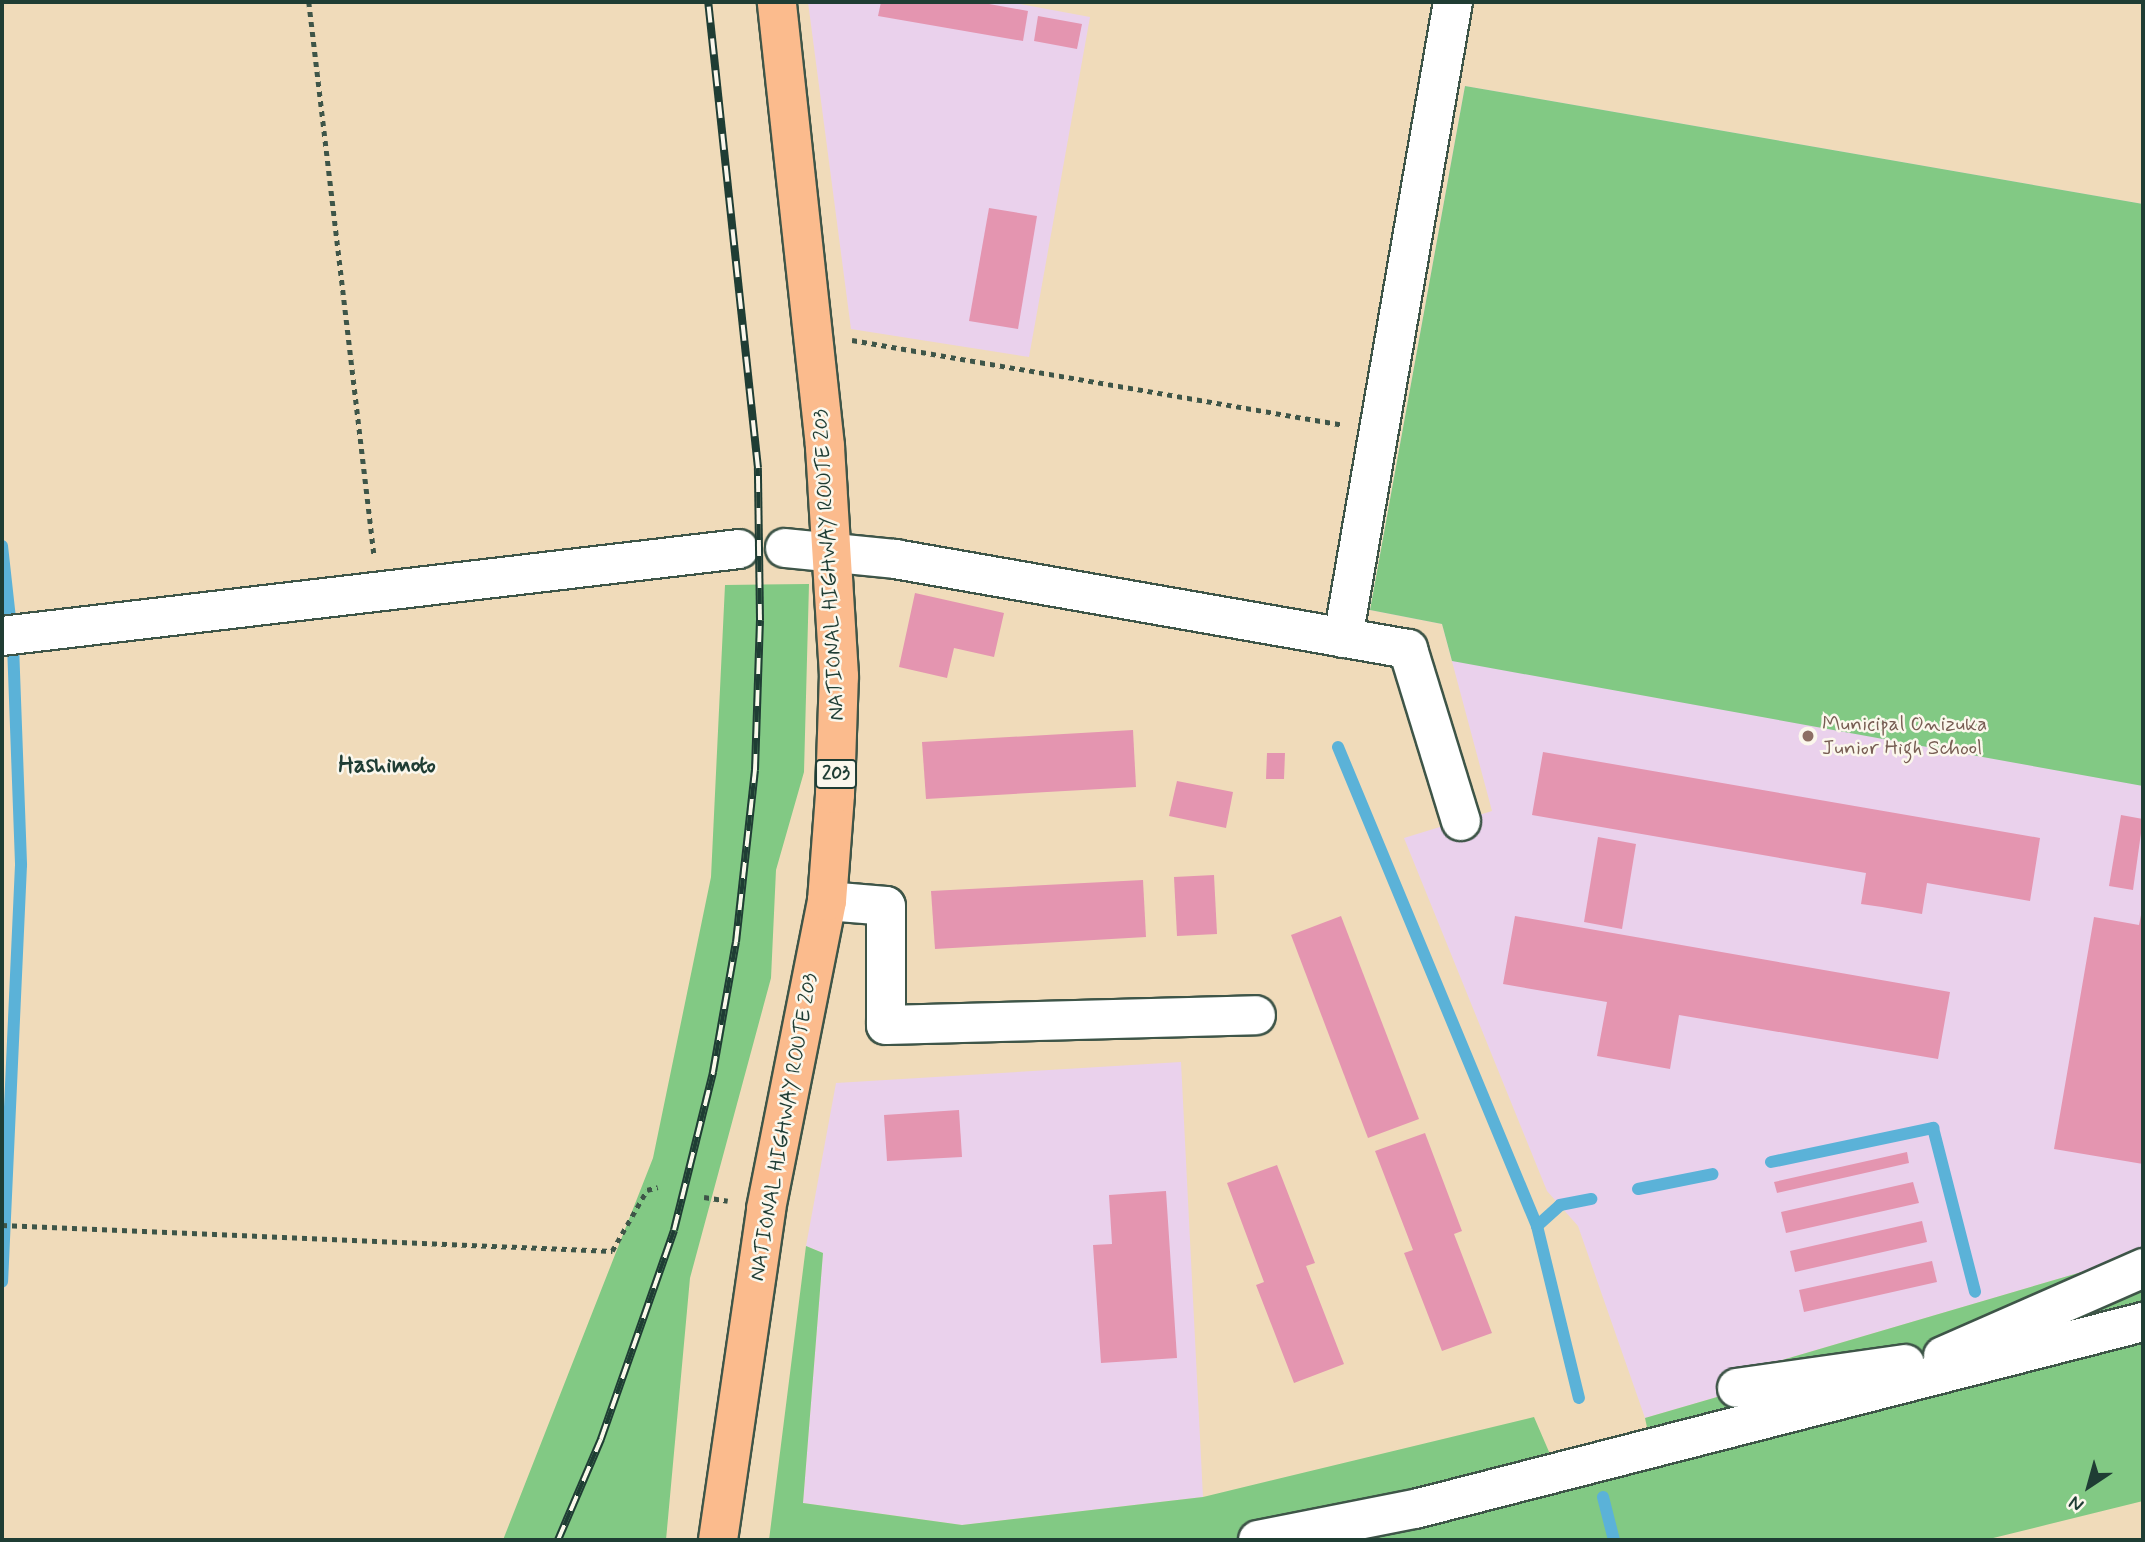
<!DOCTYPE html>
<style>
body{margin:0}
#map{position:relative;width:2145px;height:1542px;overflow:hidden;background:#f0dbba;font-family:Mynerve,sans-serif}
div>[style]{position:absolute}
.built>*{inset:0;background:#ead1ec}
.green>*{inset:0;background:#82c984}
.stream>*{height:12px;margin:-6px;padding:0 6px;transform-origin:6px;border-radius:6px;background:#5bb2d8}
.building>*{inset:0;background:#e495b0}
.path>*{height:4.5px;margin-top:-2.25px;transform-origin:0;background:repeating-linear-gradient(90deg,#3e5548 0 5px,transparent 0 10px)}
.roads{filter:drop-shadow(2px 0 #3e5548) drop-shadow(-2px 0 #3e5548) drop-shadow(0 2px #3e5548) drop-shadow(0 -2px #3e5548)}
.minor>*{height:38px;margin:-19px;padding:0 19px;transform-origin:19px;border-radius:19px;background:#fff}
.highway>*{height:38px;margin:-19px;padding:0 19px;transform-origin:19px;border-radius:19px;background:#fbbb8d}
.rail>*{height:8px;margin-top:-4px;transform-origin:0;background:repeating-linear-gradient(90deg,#fbf7ec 0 16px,#1f3d34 0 32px);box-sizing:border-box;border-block:2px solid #1f3d34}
.dots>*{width:19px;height:19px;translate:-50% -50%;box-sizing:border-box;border:4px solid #fbf7ec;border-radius:50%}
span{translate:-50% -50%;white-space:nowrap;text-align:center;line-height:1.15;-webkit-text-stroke:5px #fbf7ec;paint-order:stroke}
.shield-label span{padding:2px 5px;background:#fbf7ec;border:2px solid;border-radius:5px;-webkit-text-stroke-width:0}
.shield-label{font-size:19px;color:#1f3d34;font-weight:700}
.street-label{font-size:21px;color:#1f3d34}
.education-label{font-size:21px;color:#785e54}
.left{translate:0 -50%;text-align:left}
.quarter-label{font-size:24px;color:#1f3d34;font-weight:700}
.frame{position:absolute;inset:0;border:4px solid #1f3d34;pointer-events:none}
.north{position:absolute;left:2054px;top:1451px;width:70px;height:70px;-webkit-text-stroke:5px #fbf7ec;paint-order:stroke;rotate:216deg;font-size:19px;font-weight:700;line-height:28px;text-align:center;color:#1f3d34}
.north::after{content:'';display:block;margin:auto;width:24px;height:32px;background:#1f3d34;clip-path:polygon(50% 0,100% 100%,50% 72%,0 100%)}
</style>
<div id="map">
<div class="built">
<i style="clip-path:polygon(808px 2px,1009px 2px,1090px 17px,1029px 357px,851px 329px)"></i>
<i style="clip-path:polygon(1465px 86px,2143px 204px,2143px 1254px,1755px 1368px,1748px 1388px,1645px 1418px,1578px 1226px,1547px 1191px,1404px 838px,1492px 811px,1442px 624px,1370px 610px)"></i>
<i style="clip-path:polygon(1181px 1062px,1203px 1497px,962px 1525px,803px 1503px,823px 1253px,806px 1246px,836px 1083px)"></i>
</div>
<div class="green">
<i style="clip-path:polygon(1465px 86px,2143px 204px,2143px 786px,1452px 661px,1442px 624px,1370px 610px)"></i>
<i style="clip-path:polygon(809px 584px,804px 772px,776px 870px,771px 978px,690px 1278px,666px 1540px,503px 1540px,653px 1158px,711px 877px,725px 585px)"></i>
<i style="clip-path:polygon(806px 1246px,823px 1253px,803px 1503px,962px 1525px,1203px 1497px,1534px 1417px,1562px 1482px,1653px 1455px,1645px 1418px,1748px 1388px,1755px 1368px,2143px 1254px,2143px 1501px,1985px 1540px,769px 1540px)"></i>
</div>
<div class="stream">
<i style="left:2px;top:546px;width:100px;rotate:83.7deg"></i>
<i style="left:13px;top:645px;width:220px;rotate:87.9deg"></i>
<i style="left:21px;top:865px;width:417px;rotate:92.6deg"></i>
<i style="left:1338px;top:747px;width:519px;rotate:67.44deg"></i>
<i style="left:1537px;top:1226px;width:177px;rotate:76.3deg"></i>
<i style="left:1771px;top:1162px;width:166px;rotate:-11.9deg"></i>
<i style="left:1933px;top:1128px;width:169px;rotate:75.6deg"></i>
<i style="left:1638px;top:1189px;width:76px;rotate:-11.3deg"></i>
<i style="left:1537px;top:1226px;width:31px;rotate:-42deg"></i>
<i style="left:1560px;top:1205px;width:32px;rotate:-11deg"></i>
<i style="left:1603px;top:1497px;width:44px;rotate:75.7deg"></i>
</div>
<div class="building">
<i style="clip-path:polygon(881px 2px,978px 2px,1028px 11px,1023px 41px,878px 16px)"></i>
<i style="clip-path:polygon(1038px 16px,1082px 24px,1077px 49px,1034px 41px)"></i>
<i style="clip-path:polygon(989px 208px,1037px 216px,1018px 329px,969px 321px)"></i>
<i style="clip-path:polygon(915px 593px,1004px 613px,994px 657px,954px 648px,947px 678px,899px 667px)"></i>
<i style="clip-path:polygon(1133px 730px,1136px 787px,926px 799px,922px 742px)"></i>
<i style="clip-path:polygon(1543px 752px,2040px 838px,2030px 901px,1927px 883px,1922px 914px,1882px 907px,1861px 904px,1866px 873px,1532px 815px)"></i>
<i style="clip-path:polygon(1267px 753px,1285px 753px,1284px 779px,1266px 779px)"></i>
<i style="clip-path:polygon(1177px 781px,1233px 792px,1226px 828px,1169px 816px)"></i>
<i style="clip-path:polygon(2121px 815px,2143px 819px,2133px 890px,2109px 886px)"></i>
<i style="clip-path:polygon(1598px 837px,1636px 844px,1622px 929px,1584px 922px)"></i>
<i style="clip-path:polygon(1214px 875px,1217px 934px,1177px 936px,1174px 877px)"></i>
<i style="clip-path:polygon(1143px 880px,1146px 937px,935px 949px,931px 891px)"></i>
<i style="clip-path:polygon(2142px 910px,2143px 1164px,2054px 1149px,2094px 917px,2139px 925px)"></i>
<i style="clip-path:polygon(1341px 916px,1419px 1119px,1368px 1138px,1291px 935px)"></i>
<i style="clip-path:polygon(1515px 916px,1950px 992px,1938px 1059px,1679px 1015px,1670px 1069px,1597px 1056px,1607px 1002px,1503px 984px)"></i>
<i style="clip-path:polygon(959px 1110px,962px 1157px,887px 1161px,884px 1115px)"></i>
<i style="clip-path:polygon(1425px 1133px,1462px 1231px,1454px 1234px,1492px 1333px,1442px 1351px,1404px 1253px,1413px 1250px,1375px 1151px)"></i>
<i style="clip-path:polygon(1907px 1152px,1909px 1163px,1777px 1193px,1774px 1182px)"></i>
<i style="clip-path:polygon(1277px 1165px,1315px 1263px,1306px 1266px,1344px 1364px,1294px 1383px,1256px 1285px,1264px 1282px,1227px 1183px)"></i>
<i style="clip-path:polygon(1913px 1182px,1919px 1203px,1786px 1233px,1781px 1212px)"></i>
<i style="clip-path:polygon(1166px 1191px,1177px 1358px,1101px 1363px,1093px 1245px,1112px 1244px,1109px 1195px)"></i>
<i style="clip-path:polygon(1922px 1221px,1927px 1242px,1795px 1272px,1790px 1251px)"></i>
<i style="clip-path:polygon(1932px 1261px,1937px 1282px,1804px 1312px,1799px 1290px)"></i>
</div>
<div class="path">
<i style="left:309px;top:2px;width:556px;rotate:83.28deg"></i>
<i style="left:852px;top:340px;width:498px;rotate:9.8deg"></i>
<i style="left:704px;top:1197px;width:24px;rotate:9deg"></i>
<i style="left:2px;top:1225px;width:611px;rotate:2.44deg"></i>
<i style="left:612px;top:1251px;width:70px;rotate:-60.2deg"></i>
<i style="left:647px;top:1190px;width:11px;rotate:-15deg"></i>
</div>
<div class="roads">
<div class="minor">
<i style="left:785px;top:548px;width:111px;rotate:5.7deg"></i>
<i style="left:895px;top:559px;width:521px;rotate:9.95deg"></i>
<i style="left:1408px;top:649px;width:180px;rotate:72.9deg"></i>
<i style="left:2px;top:636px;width:742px;rotate:-6.73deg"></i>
<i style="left:1343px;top:638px;width:645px;rotate:-80.19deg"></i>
<i style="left:827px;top:901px;width:59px;rotate:4.8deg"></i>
<i style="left:886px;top:906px;width:119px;rotate:90deg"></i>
<i style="left:886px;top:1025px;width:370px;rotate:-1.5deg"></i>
<i style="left:1943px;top:1356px;width:219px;rotate:-23.7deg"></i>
<i style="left:1737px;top:1388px;width:170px;rotate:-8.1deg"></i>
<i style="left:1258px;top:1540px;width:160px;rotate:-11.2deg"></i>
<i style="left:1415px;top:1509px;width:752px;rotate:-14.41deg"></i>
</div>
<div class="highway">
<i style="left:718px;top:1540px;width:334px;rotate:-81.7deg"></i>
<i style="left:766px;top:1209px;width:314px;rotate:-78.8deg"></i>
<i style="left:827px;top:901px;width:107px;rotate:-85.7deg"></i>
<i style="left:835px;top:794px;width:118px;rotate:-88.1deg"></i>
<i style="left:839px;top:676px;width:230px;rotate:-93.5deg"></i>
<i style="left:825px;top:446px;width:447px;rotate:-96.2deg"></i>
</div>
</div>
<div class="rail">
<i style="left:558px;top:1540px;width:110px;rotate:-66.9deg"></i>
<i style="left:601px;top:1439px;width:221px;rotate:-70.7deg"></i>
<i style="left:674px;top:1230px;width:163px;rotate:-76.1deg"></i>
<i style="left:713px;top:1072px;width:132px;rotate:-80deg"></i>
<i style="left:736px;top:942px;width:173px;rotate:-83.7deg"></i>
<i style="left:755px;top:770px;width:150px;rotate:-88.1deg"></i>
<i style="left:760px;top:620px;width:152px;rotate:-90.8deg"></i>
<i style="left:758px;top:468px;width:469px;rotate:-96.1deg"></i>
</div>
<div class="dots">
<i style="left:1808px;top:736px;background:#8d6e63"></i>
</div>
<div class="shield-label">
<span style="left:836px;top:774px">203</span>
</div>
<div class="street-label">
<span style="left:829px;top:565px;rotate:-93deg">NATIONAL HIGHWAY ROUTE 203</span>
<span style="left:784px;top:1127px;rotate:-80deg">NATIONAL HIGHWAY ROUTE 203</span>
</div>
<div class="education-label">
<span class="left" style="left:1822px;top:736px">Municipal Onizuka<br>Junior High School</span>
</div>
<div class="quarter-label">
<span style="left:387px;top:766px">Hashimoto</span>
</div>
<div class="frame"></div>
<div class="north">N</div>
</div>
